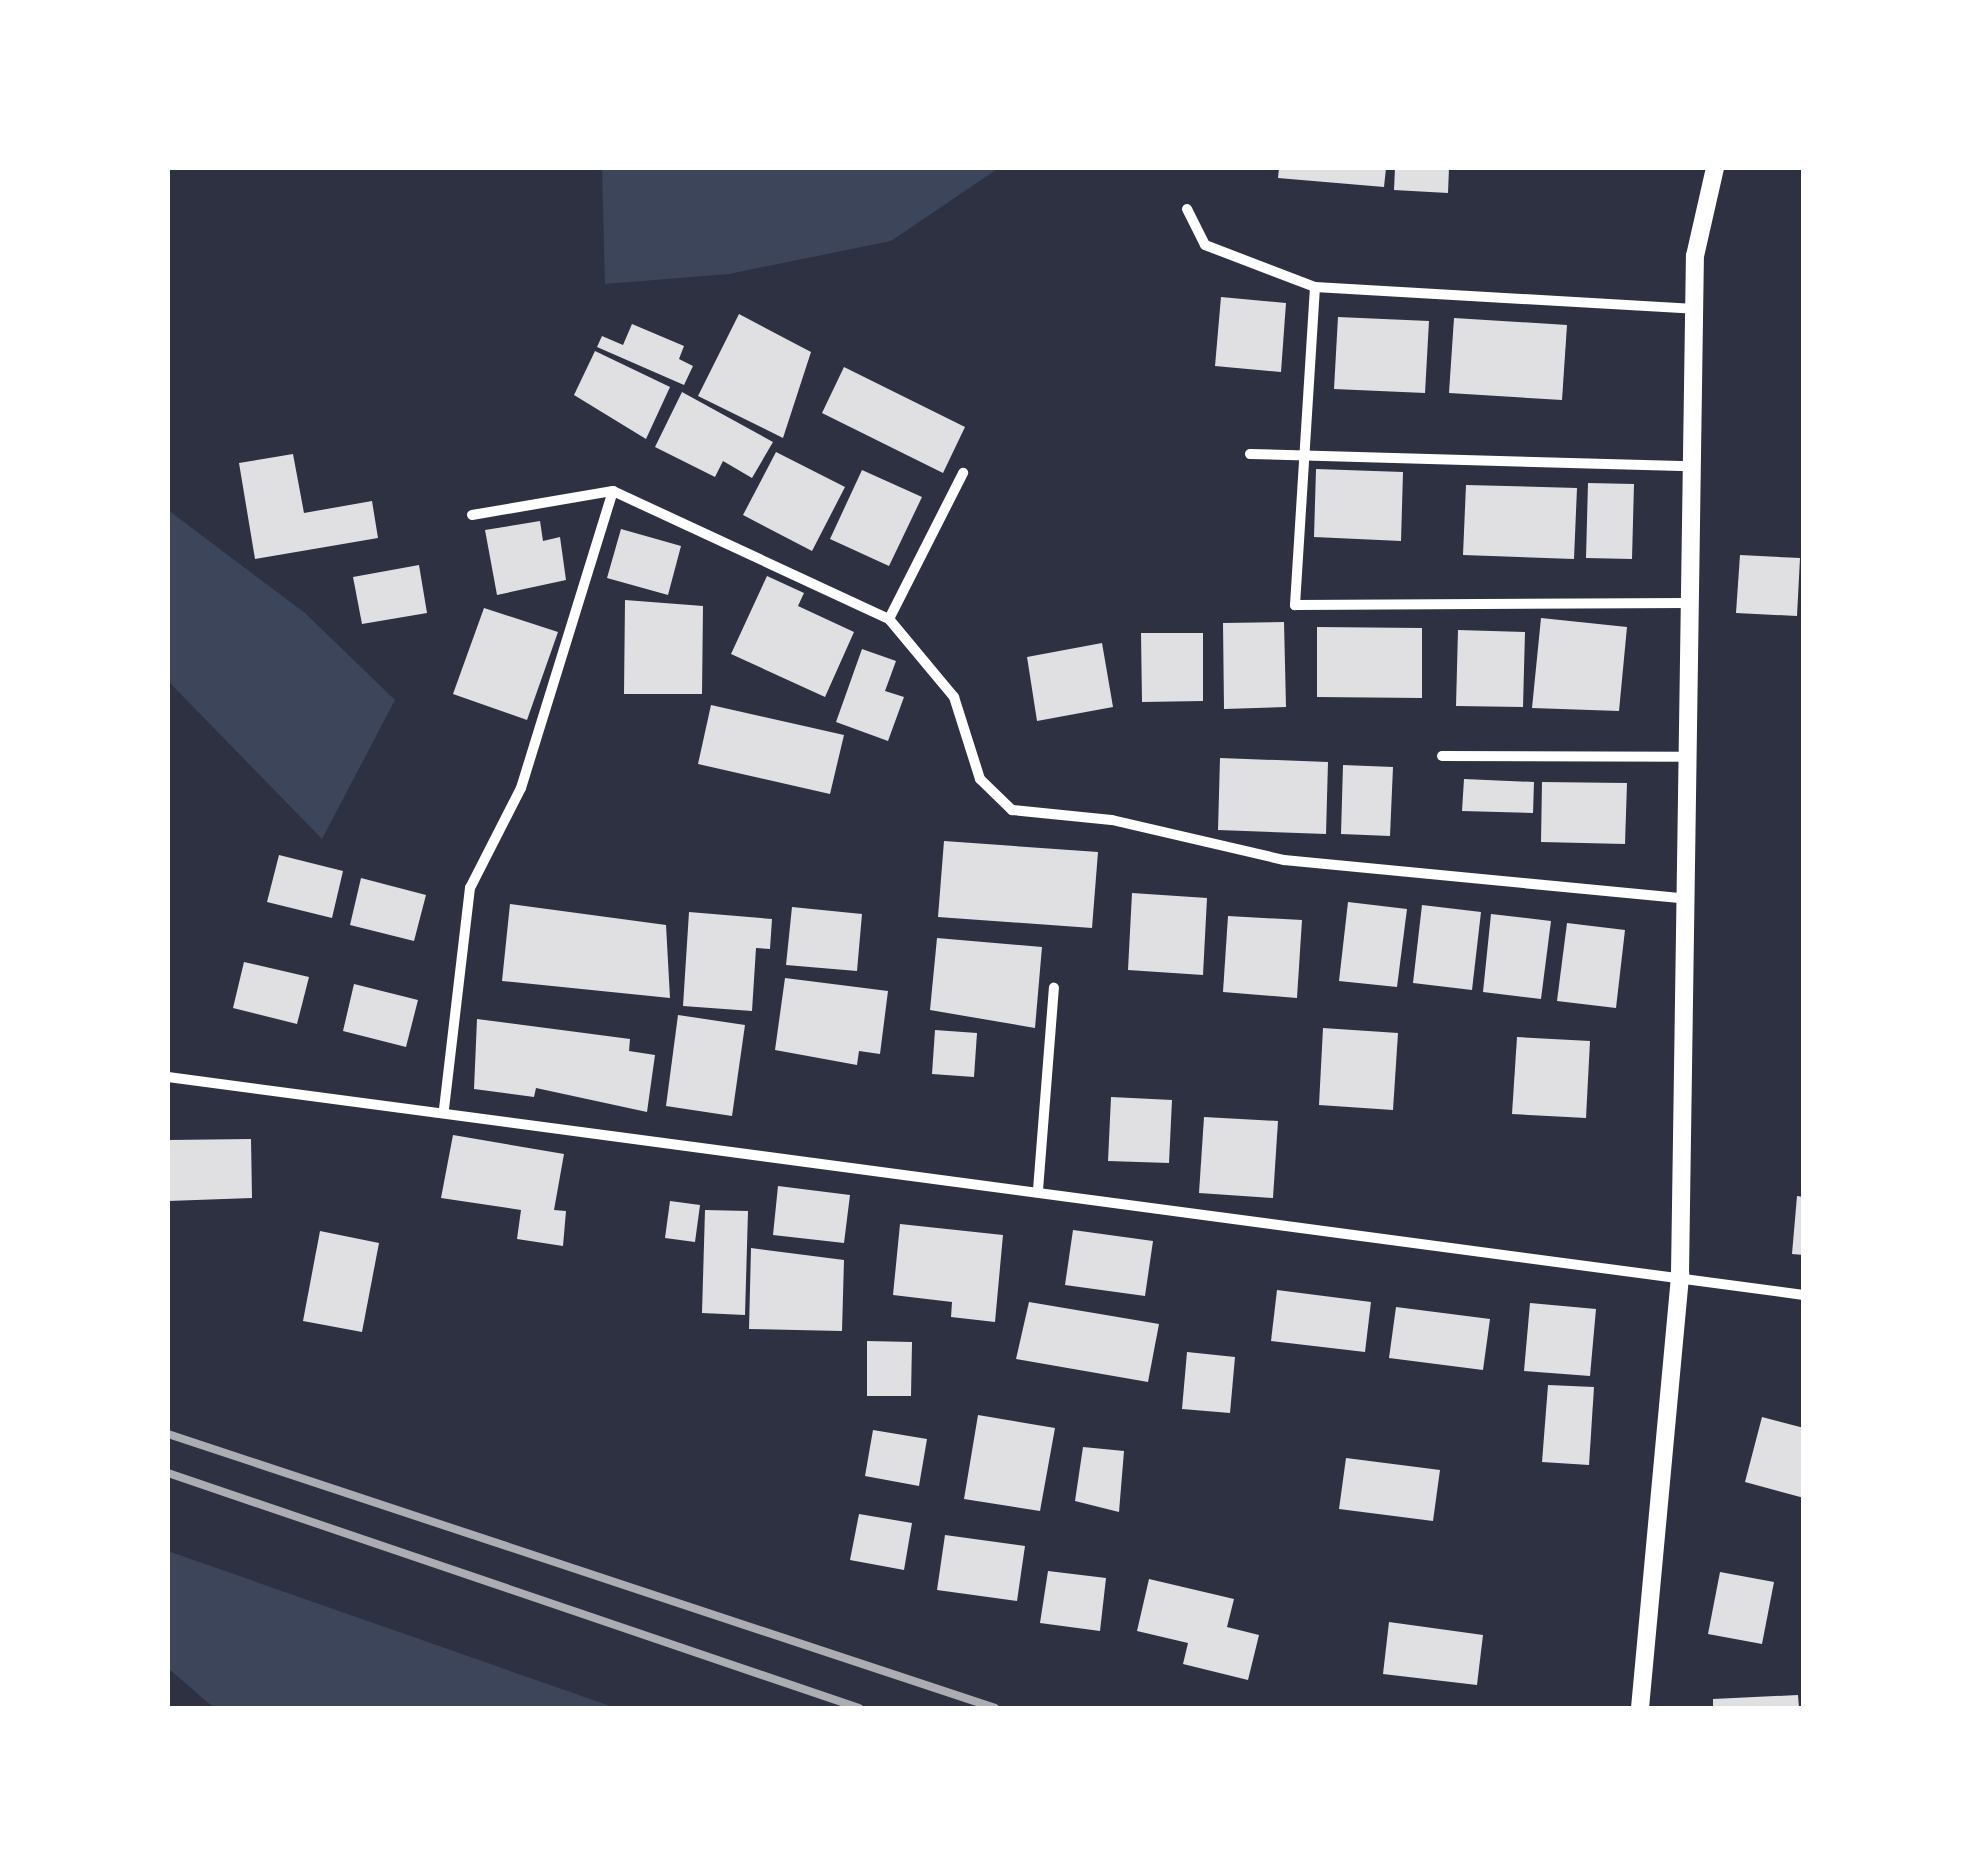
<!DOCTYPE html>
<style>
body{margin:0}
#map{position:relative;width:1971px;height:1876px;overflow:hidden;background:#2d3142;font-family:"Fira Sans Condensed",sans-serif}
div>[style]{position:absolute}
.green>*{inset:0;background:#3c4559}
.building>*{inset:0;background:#e0e0e3}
.minor>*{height:10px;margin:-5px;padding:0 5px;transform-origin:5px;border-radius:5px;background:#fff}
.tertiary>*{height:18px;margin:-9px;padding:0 9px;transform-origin:9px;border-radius:9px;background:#fff}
.rail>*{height:8px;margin:-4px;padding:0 4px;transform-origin:4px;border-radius:4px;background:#abadb3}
span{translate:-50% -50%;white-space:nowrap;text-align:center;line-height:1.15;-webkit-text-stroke:10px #fff;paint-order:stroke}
.frame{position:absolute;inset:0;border:170px solid #fff;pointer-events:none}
</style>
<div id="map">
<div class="green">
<i style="clip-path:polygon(602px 168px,999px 168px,891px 241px,729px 274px,605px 284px)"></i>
<i style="clip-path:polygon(168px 510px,305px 613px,395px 700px,322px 839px,168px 681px)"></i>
<i style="clip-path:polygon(168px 1551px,616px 1708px,214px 1708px,168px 1668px)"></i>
</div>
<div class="building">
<i style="clip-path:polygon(1279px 168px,1386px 168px,1384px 187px,1278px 178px)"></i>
<i style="clip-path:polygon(1395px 168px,1449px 168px,1448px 193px,1394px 190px)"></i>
<i style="clip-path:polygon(1221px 297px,1286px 303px,1281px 372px,1215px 366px)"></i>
<i style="clip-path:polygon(739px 314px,811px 352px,783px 438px,698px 396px)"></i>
<i style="clip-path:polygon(1338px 317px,1429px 321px,1425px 393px,1334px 389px)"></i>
<i style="clip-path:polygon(1454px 318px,1567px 325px,1562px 400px,1449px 393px)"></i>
<i style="clip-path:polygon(632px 324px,684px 346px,679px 359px,693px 366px,684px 385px,597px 347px,602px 336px,623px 345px)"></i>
<i style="clip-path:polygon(595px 351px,670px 387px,646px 439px,574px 395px)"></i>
<i style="clip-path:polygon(844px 367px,965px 427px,943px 473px,822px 413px)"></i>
<i style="clip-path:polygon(682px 392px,773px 442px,752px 478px,723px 461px,715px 477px,655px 447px)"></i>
<i style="clip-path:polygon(776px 452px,845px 487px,812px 551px,743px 515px)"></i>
<i style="clip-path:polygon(293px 454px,304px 513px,372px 501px,378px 538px,255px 559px,239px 463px)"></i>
<i style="clip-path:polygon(1316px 469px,1403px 472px,1401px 541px,1314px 537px)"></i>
<i style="clip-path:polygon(862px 470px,922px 497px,889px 566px,830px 539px)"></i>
<i style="clip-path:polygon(1588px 483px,1634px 484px,1632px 559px,1586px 558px)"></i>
<i style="clip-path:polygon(1466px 485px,1577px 488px,1574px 559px,1463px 555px)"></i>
<i style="clip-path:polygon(540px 521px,543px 541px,560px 537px,566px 580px,497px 595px,485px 530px)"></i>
<i style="clip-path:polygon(621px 529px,681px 546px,668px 595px,607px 578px)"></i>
<i style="clip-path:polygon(1740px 555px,1800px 558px,1797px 616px,1736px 613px)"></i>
<i style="clip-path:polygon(419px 565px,427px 613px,362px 624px,353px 577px)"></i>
<i style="clip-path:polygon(767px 576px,804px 593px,798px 606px,854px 632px,825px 697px,731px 654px)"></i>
<i style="clip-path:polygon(625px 600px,703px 606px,702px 694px,624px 694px)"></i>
<i style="clip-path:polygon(484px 608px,558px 632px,527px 720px,453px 694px)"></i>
<i style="clip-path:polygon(1541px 618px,1627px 627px,1619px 711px,1532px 708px)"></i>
<i style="clip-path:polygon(1284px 622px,1286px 707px,1224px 709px,1223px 623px)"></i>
<i style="clip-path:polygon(1317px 627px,1422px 628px,1422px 698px,1317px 697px)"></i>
<i style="clip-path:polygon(1458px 630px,1525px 632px,1523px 707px,1456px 706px)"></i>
<i style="clip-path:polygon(1141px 633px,1203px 633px,1203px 701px,1142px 702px)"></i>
<i style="clip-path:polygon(1102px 643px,1113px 707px,1037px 721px,1027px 657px)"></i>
<i style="clip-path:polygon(862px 649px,896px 661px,885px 691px,904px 697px,888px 741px,836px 722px)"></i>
<i style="clip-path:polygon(711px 705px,844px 735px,830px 794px,698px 764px)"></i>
<i style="clip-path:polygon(1220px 758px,1328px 762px,1326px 834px,1218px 830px)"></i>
<i style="clip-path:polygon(1343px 765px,1393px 767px,1390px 836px,1341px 834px)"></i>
<i style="clip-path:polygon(1464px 779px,1534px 782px,1533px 813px,1462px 811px)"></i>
<i style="clip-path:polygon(1542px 782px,1627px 783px,1625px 844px,1541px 842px)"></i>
<i style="clip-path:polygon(944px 841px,1098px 852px,1092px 928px,938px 917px)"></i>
<i style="clip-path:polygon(279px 855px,343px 871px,332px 918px,267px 902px)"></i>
<i style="clip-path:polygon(361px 878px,426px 895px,414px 941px,350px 925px)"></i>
<i style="clip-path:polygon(1132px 893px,1207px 898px,1203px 975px,1128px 970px)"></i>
<i style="clip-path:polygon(1348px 902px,1407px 909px,1397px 987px,1339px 981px)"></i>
<i style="clip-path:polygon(510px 904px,666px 925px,670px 998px,502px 981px)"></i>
<i style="clip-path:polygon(1422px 905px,1481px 912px,1472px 990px,1413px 983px)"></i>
<i style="clip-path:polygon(792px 907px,862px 914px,857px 971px,786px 965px)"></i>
<i style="clip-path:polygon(689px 912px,772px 919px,770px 949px,756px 948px,752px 1011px,683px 1006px)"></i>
<i style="clip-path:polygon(1491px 914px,1551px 921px,1541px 999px,1483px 992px)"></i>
<i style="clip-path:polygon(1228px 916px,1302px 920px,1297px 998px,1223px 992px)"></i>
<i style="clip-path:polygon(1567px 923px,1625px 930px,1616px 1008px,1557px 1001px)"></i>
<i style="clip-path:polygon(937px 938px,1042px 947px,1035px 1028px,930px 1010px)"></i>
<i style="clip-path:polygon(244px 962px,309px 977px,297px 1024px,233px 1008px)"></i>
<i style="clip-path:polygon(785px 978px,888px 991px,880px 1054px,859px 1051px,857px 1065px,775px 1050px)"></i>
<i style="clip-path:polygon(354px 984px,418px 1000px,406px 1047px,343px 1031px)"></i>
<i style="clip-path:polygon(678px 1015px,745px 1025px,732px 1116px,666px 1106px)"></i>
<i style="clip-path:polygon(477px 1019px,630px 1039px,629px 1051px,655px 1055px,647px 1112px,536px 1088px,534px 1097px,474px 1089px)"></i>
<i style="clip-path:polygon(1323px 1028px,1398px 1033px,1393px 1110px,1319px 1105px)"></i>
<i style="clip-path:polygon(935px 1030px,977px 1033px,974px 1077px,932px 1074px)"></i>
<i style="clip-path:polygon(1517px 1037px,1590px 1041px,1586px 1118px,1512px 1114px)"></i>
<i style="clip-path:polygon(1111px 1097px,1172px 1100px,1169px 1163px,1108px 1161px)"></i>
<i style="clip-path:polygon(1204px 1117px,1278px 1121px,1273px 1198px,1199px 1193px)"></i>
<i style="clip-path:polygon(453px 1135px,564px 1154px,554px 1210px,566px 1211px,563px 1246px,517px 1239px,521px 1210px,441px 1198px)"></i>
<i style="clip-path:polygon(251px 1139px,252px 1198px,168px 1201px,168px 1140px)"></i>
<i style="clip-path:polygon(778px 1186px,850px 1195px,844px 1243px,773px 1235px)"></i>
<i style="clip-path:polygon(1797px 1196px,1804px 1197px,1804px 1255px,1792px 1254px)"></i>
<i style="clip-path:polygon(670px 1201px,700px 1205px,695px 1242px,665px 1238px)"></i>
<i style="clip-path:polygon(705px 1210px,748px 1211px,745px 1315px,702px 1313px)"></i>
<i style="clip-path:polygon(900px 1224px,1003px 1235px,995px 1322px,951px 1317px,952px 1302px,893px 1295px)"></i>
<i style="clip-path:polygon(1073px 1230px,1153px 1241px,1145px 1296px,1065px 1285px)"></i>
<i style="clip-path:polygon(320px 1231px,379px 1243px,362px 1332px,303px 1321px)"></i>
<i style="clip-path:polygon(751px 1248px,844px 1260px,842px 1331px,749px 1329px)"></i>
<i style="clip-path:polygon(1277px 1290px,1371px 1302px,1365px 1352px,1271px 1341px)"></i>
<i style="clip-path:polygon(1029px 1302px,1159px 1324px,1148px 1382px,1016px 1359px)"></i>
<i style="clip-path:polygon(1530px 1303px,1596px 1309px,1590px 1376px,1524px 1371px)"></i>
<i style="clip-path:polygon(1396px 1307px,1490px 1319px,1483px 1370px,1389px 1358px)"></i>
<i style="clip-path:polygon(867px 1341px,912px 1342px,911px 1396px,867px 1396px)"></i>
<i style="clip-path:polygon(1187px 1352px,1235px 1357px,1230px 1413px,1182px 1409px)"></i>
<i style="clip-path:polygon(1548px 1385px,1594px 1387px,1589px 1465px,1542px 1462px)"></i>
<i style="clip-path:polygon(978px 1415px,1055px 1428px,1040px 1511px,964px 1499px)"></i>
<i style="clip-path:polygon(1762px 1417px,1804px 1428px,1804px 1498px,1745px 1482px)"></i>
<i style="clip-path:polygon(873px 1430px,927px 1439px,919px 1486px,865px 1476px)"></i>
<i style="clip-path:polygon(1083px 1447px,1124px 1451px,1119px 1512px,1075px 1501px)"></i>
<i style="clip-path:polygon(1346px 1458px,1440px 1470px,1433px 1521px,1339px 1509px)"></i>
<i style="clip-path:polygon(859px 1514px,912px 1523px,904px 1570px,850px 1560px)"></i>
<i style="clip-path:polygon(945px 1535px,1025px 1546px,1017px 1601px,937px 1590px)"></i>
<i style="clip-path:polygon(1048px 1571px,1106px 1578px,1100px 1631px,1040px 1623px)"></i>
<i style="clip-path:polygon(1720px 1572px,1774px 1582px,1762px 1644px,1708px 1634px)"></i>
<i style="clip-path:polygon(1149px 1579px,1234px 1599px,1227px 1627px,1259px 1635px,1248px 1680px,1183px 1664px,1188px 1643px,1137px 1631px)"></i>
<i style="clip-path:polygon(1389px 1622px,1483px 1635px,1477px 1685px,1383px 1674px)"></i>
<i style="clip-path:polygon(1798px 1695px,1799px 1708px,1713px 1708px,1713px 1699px)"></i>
</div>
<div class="minor">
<i style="left:1187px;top:209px;width:40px;rotate:63.4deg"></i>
<i style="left:1205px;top:245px;width:118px;rotate:20.9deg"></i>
<i style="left:1315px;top:287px;width:380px;rotate:3.3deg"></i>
<i style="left:1315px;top:287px;width:319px;rotate:93.6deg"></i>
<i style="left:1295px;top:605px;width:393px;rotate:-0.3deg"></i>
<i style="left:1250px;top:454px;width:440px;rotate:1.6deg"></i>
<i style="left:472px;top:515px;width:143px;rotate:-9.7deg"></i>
<i style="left:889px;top:619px;width:164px;rotate:-63.1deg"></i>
<i style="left:1442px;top:756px;width:243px;rotate:0.2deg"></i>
<i style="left:168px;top:1077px;width:1650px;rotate:7.59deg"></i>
<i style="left:444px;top:1109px;width:223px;rotate:-83.3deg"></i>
<i style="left:470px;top:888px;width:112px;rotate:-63deg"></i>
<i style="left:521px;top:788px;width:311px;rotate:-72.8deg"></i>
<i style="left:613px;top:491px;width:304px;rotate:24.9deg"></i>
<i style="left:889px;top:619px;width:102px;rotate:50.2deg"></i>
<i style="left:954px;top:697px;width:86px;rotate:72.4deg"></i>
<i style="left:980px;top:779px;width:45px;rotate:44.1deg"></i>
<i style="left:1012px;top:810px;width:100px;rotate:5.7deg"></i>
<i style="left:1112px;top:820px;width:177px;rotate:13.1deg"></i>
<i style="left:1284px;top:860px;width:400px;rotate:5.5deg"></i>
<i style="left:1038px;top:1190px;width:203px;rotate:-85.5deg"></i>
</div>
<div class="tertiary">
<i style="left:1640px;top:1708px;width:436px;rotate:-84.7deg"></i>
<i style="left:1680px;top:1274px;width:1018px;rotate:-89.16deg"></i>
<i style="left:1695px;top:256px;width:90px;rotate:-77.2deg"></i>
</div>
<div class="rail">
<i style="left:168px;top:1434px;width:871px;rotate:18.33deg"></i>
<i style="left:168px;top:1473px;width:730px;rotate:18.78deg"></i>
</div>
<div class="frame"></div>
</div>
